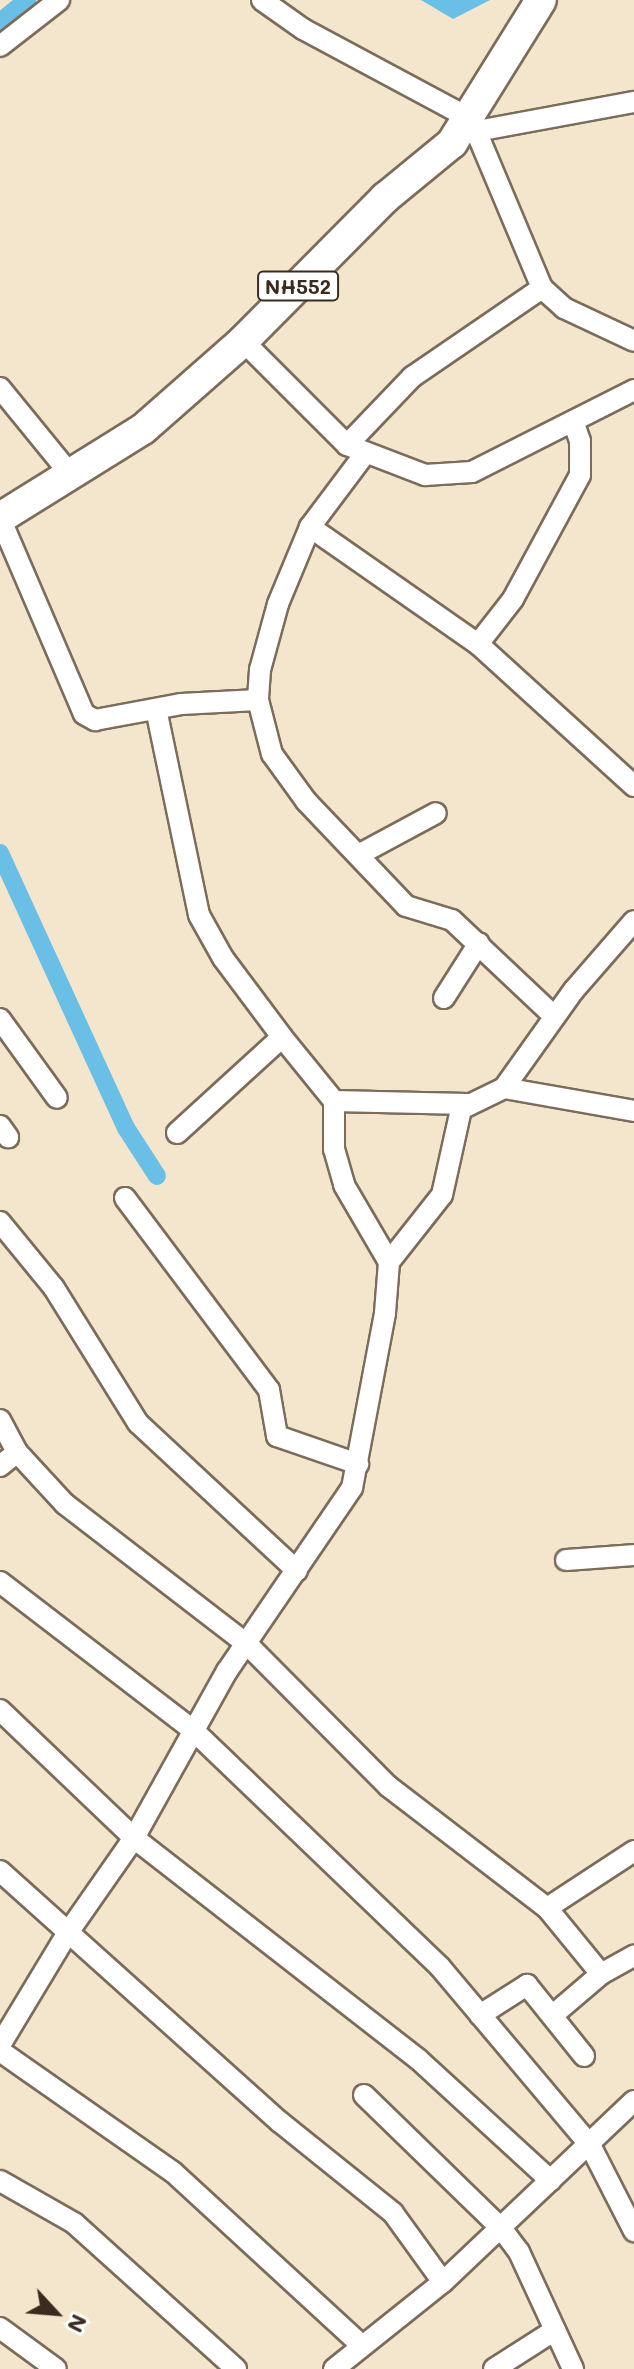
<!DOCTYPE html>
<style>
body{margin:0}
#map{position:relative;width:634px;height:2369px;overflow:hidden;background:#f3e6cd;font-family:Mali,sans-serif}
div>[style]{position:absolute}
.water>*{inset:0;background:#6abfe6}
.canal>*{height:18px;margin:-9px;padding:0 9px;transform-origin:9px;border-radius:9px;background:#6abfe6}
.roads{filter:drop-shadow(2px 0 #7b6c5b) drop-shadow(-2px 0 #7b6c5b) drop-shadow(0 2px #7b6c5b) drop-shadow(0 -2px #7b6c5b)}
.minor>*{height:20px;margin:-10px;padding:0 10px;transform-origin:10px;border-radius:10px;background:#fff}
.highway>*{height:30px;margin:-15px;padding:0 15px;transform-origin:15px;border-radius:15px;background:#fff}
span{translate:-50% -50%;white-space:nowrap;text-align:center;line-height:1.15;-webkit-text-stroke:8px #fff;paint-order:stroke}
.shield-label span{padding:2px 6px;background:#fff;border:2px solid;border-radius:6px;-webkit-text-stroke-width:0}
.shield-label{font-size:20px;color:#3b2a1e;font-weight:700}
.north{position:absolute;left:16px;top:2273px;width:80px;height:80px;-webkit-text-stroke:6px #fff;paint-order:stroke;rotate:116deg;font-size:22px;font-weight:700;line-height:32px;text-align:center;color:#3b2a1e}
.north::after{content:'';display:block;margin:auto;width:28px;height:36px;background:#3b2a1e;clip-path:polygon(50% 0,100% 100%,50% 72%,0 100%)}
</style>
<div id="map">
<div class="water">
<i style="clip-path:polygon(421px 0,490px 0,453px 19px)"></i>
</div>
<div class="canal">
<i style="left:0;top:22px;width:35px;rotate:-39deg"></i>
<i style="left:0;top:853px;width:302px;rotate:65.4deg"></i>
<i style="left:126px;top:1128px;width:57px;rotate:57.1deg"></i>
</div>
<div class="roads">
<div class="minor">
<i style="left:262px;top:0;width:50px;rotate:35.3deg"></i>
<i style="left:303px;top:29px;width:191px;rotate:28.2deg"></i>
<i style="left:471px;top:119px;width:183px;rotate:67.2deg"></i>
<i style="left:542px;top:288px;width:30px;rotate:42deg"></i>
<i style="left:564px;top:308px;width:77px;rotate:25.2deg"></i>
<i style="left:0;top:46px;width:75px;rotate:-37.9deg"></i>
<i style="left:477px;top:131px;width:160px;rotate:-10.5deg"></i>
<i style="left:243px;top:341px;width:147px;rotate:45deg"></i>
<i style="left:347px;top:445px;width:84px;rotate:21deg"></i>
<i style="left:425px;top:475px;width:47px;rotate:-3.7deg"></i>
<i style="left:472px;top:472px;width:182px;rotate:-26.8deg"></i>
<i style="left:0;top:388px;width:112px;rotate:50.8deg"></i>
<i style="left:347px;top:445px;width:94px;rotate:-46.3deg"></i>
<i style="left:412px;top:377px;width:158px;rotate:-34.4deg"></i>
<i style="left:364px;top:455px;width:90px;rotate:126.9deg"></i>
<i style="left:310px;top:527px;width:83px;rotate:112.6deg"></i>
<i style="left:278px;top:604px;width:68px;rotate:105.3deg"></i>
<i style="left:260px;top:670px;width:30px;rotate:94deg"></i>
<i style="left:258px;top:700px;width:56px;rotate:75.5deg"></i>
<i style="left:272px;top:754px;width:58px;rotate:54.1deg"></i>
<i style="left:306px;top:801px;width:145px;rotate:46.4deg"></i>
<i style="left:406px;top:906px;width:48px;rotate:16.9deg"></i>
<i style="left:452px;top:920px;width:141px;rotate:43.3deg"></i>
<i style="left:0;top:518px;width:213px;rotate:66.8deg"></i>
<i style="left:84px;top:714px;width:13px;rotate:29deg"></i>
<i style="left:95px;top:720px;width:87px;rotate:-10.5deg"></i>
<i style="left:181px;top:704px;width:77px;rotate:-3deg"></i>
<i style="left:310px;top:527px;width:205px;rotate:34.9deg"></i>
<i style="left:478px;top:644px;width:211px;rotate:42.3deg"></i>
<i style="left:478px;top:644px;width:57px;rotate:-52.1deg"></i>
<i style="left:513px;top:599px;width:141px;rotate:-61.6deg"></i>
<i style="left:580px;top:475px;width:34px;rotate:-90deg"></i>
<i style="left:580px;top:441px;width:21px;rotate:-109deg"></i>
<i style="left:156px;top:709px;width:210px;rotate:78.2deg"></i>
<i style="left:199px;top:915px;width:49px;rotate:60.8deg"></i>
<i style="left:223px;top:958px;width:99px;rotate:53.2deg"></i>
<i style="left:282px;top:1037px;width:82px;rotate:50.9deg"></i>
<i style="left:334px;top:1101px;width:133px;rotate:1.3deg"></i>
<i style="left:360px;top:854px;width:86px;rotate:-28.3deg"></i>
<i style="left:444px;top:998px;width:65px;rotate:-57.5deg"></i>
<i style="left:0;top:1019px;width:97px;rotate:54.2deg"></i>
<i style="left:504px;top:1088px;width:132px;rotate:10deg"></i>
<i style="left:334px;top:1101px;width:48px;rotate:90deg"></i>
<i style="left:334px;top:1149px;width:37px;rotate:74deg"></i>
<i style="left:344px;top:1185px;width:89px;rotate:59.7deg"></i>
<i style="left:0;top:1126px;width:14px;rotate:54deg"></i>
<i style="left:177px;top:1133px;width:142px;rotate:-42.4deg"></i>
<i style="left:125px;top:1198px;width:240px;rotate:53.1deg"></i>
<i style="left:269px;top:1390px;width:47px;rotate:80.1deg"></i>
<i style="left:277px;top:1436px;width:86px;rotate:19.1deg"></i>
<i style="left:0;top:1222px;width:85px;rotate:50.7deg"></i>
<i style="left:54px;top:1288px;width:159px;rotate:58.1deg"></i>
<i style="left:138px;top:1423px;width:217px;rotate:42.9deg"></i>
<i style="left:0;top:1420px;width:36px;rotate:62deg"></i>
<i style="left:17px;top:1452px;width:71px;rotate:47.3deg"></i>
<i style="left:65px;top:1504px;width:230px;rotate:37.6deg"></i>
<i style="left:247px;top:1644px;width:200px;rotate:45.2deg"></i>
<i style="left:388px;top:1786px;width:200px;rotate:37.5deg"></i>
<i style="left:547px;top:1908px;width:85px;rotate:50.7deg"></i>
<i style="left:0;top:1466px;width:22px;rotate:-39deg"></i>
<i style="left:566px;top:1560px;width:68px;rotate:-4.2deg"></i>
<i style="left:0;top:1582px;width:245px;rotate:37.5deg"></i>
<i style="left:194px;top:1731px;width:341px;rotate:43.8deg"></i>
<i style="left:440px;top:1967px;width:233px;rotate:49.9deg"></i>
<i style="left:590px;top:2145px;width:97px;rotate:62.9deg"></i>
<i style="left:0;top:1710px;width:185px;rotate:43.7deg"></i>
<i style="left:134px;top:1838px;width:360px;rotate:37.9deg"></i>
<i style="left:418px;top:2059px;width:180px;rotate:42.5deg"></i>
<i style="left:0;top:1871px;width:376px;rotate:41.9deg"></i>
<i style="left:280px;top:2122px;width:145px;rotate:38.8deg"></i>
<i style="left:393px;top:2213px;width:85px;rotate:54.1deg"></i>
<i style="left:547px;top:1908px;width:104px;rotate:-33.2deg"></i>
<i style="left:480px;top:2015px;width:56px;rotate:-32.6deg"></i>
<i style="left:527px;top:1985px;width:91px;rotate:51.2deg"></i>
<i style="left:553px;top:2015px;width:63px;rotate:-40.5deg"></i>
<i style="left:601px;top:1974px;width:38px;rotate:-29deg"></i>
<i style="left:0;top:2045px;width:130px;rotate:-58.9deg"></i>
<i style="left:67px;top:1934px;width:117px;rotate:-55.1deg"></i>
<i style="left:134px;top:1838px;width:191px;rotate:-60.9deg"></i>
<i style="left:227px;top:1671px;width:222px;rotate:-55.7deg"></i>
<i style="left:352px;top:1488px;width:178px;rotate:-79.3deg"></i>
<i style="left:385px;top:1313px;width:51px;rotate:-85.5deg"></i>
<i style="left:389px;top:1262px;width:85px;rotate:-51.7deg"></i>
<i style="left:442px;top:1195px;width:88px;rotate:-77.5deg"></i>
<i style="left:461px;top:1109px;width:48px;rotate:-26deg"></i>
<i style="left:504px;top:1088px;width:120px;rotate:-54.5deg"></i>
<i style="left:574px;top:990px;width:91px;rotate:-49deg"></i>
<i style="left:0;top:2051px;width:211px;rotate:35deg"></i>
<i style="left:173px;top:2172px;width:257px;rotate:42.6deg"></i>
<i style="left:364px;top:2095px;width:191px;rotate:44.2deg"></i>
<i style="left:501px;top:2228px;width:30px;rotate:53deg"></i>
<i style="left:519px;top:2252px;width:129px;rotate:65.2deg"></i>
<i style="left:0;top:2181px;width:85px;rotate:29.6deg"></i>
<i style="left:74px;top:2223px;width:218px;rotate:42deg"></i>
<i style="left:0;top:2328px;width:69px;rotate:36.2deg"></i>
<i style="left:334px;top:2369px;width:139px;rotate:-38.6deg"></i>
<i style="left:443px;top:2282px;width:263px;rotate:-43.5deg"></i>
<i style="left:494px;top:2369px;width:72px;rotate:-32.6deg"></i>
</div>
<div class="highway">
<i style="left:0;top:518px;width:168px;rotate:-31.9deg"></i>
<i style="left:143px;top:429px;width:133px;rotate:-41.3deg"></i>
<i style="left:243px;top:341px;width:202px;rotate:-45.2deg"></i>
<i style="left:385px;top:198px;width:87px;rotate:-39.4deg"></i>
<i style="left:452px;top:143px;width:168px;rotate:-58.1deg"></i>
</div>
</div>
<div class="shield-label">
<span style="left:298px;top:286px">NH552</span>
</div>
<div class="north">N</div>
</div>
